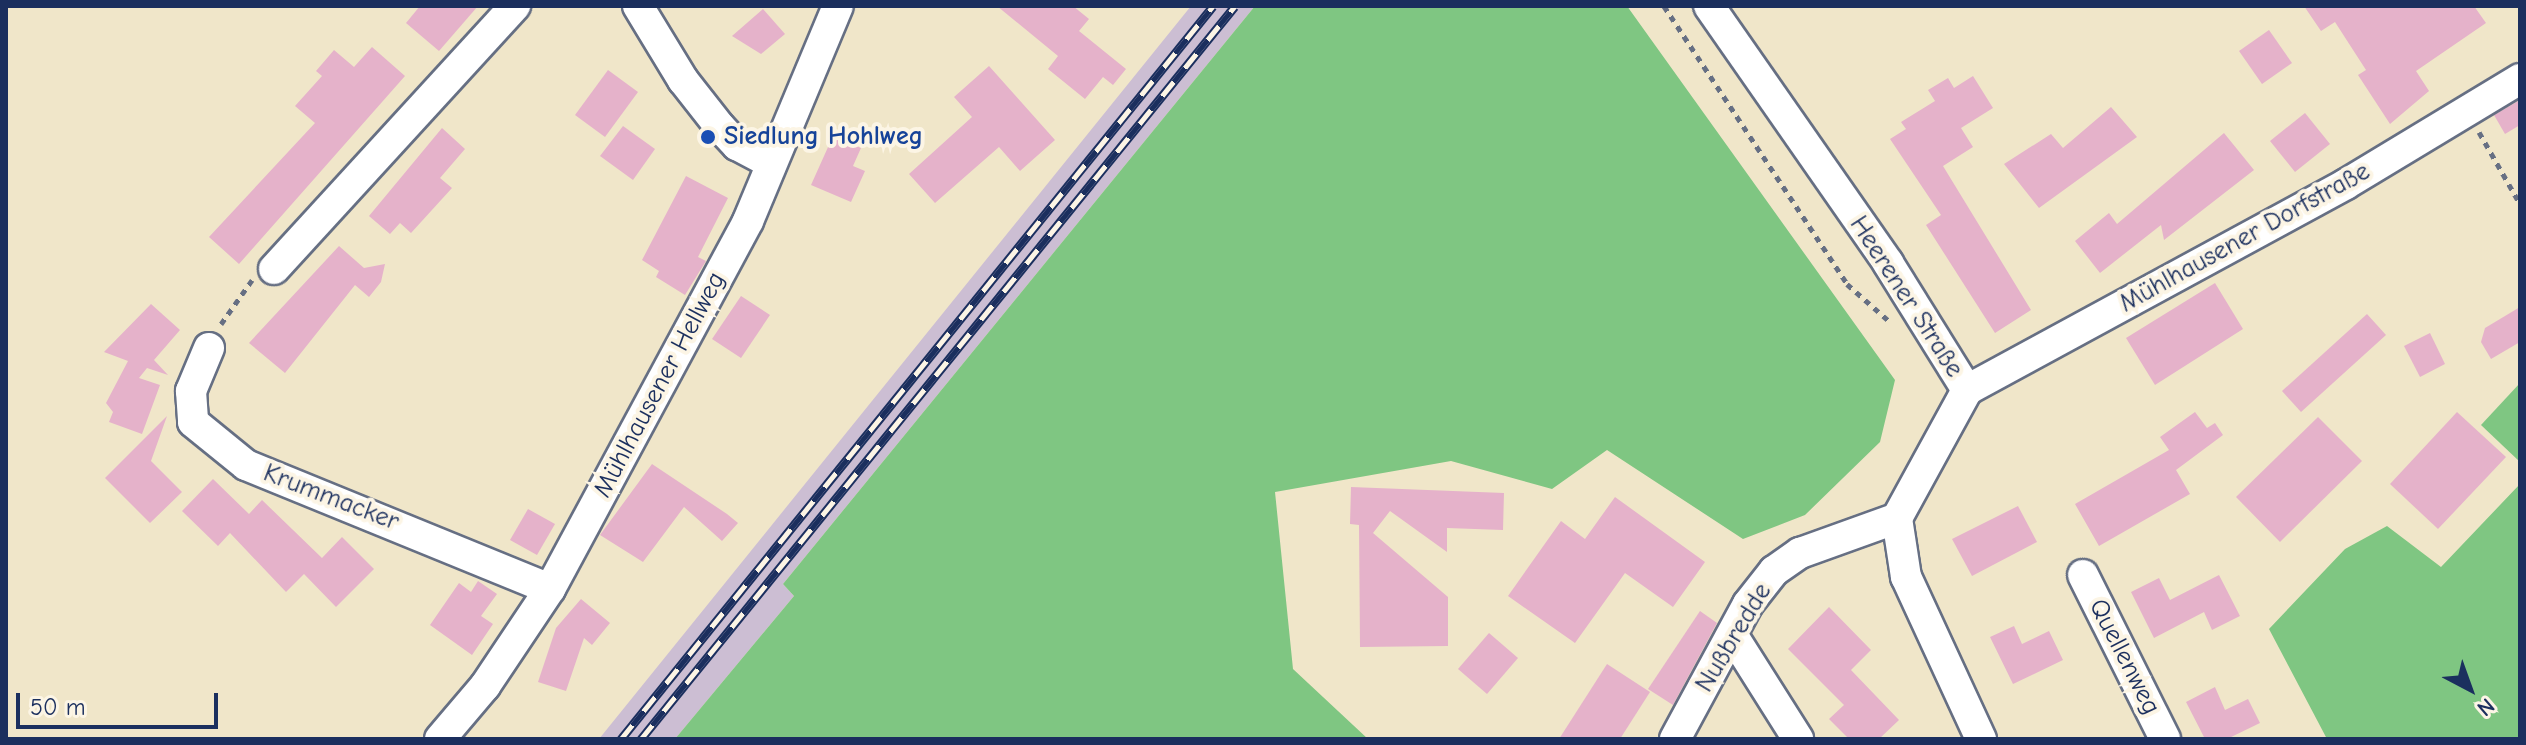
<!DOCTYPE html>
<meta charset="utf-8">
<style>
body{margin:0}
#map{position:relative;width:2526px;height:745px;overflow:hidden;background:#f0e6c9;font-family:"Comic Neue",sans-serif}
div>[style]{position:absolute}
.industrial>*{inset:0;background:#ccbed3}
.green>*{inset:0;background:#7fc682}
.building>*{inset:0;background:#e5b2ca}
.path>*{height:5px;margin-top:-2.5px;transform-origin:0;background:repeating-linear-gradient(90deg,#666f83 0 6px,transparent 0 12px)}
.roads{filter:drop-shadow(2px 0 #666f83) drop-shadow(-2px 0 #666f83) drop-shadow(0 2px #666f83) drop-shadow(0 -2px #666f83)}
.minor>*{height:30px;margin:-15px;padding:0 15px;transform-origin:15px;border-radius:15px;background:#fff}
.rail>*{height:9px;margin-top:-4.5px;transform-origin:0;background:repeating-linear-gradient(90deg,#fcf5e5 0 18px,#1b2f5e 0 36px);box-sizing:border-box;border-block:2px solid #1b2f5e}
.dots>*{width:22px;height:22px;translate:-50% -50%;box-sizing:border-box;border:4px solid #fcf5e5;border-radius:50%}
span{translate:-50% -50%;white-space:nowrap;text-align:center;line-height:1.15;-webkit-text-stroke:8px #fcf5e5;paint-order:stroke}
.transit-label{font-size:26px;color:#164399;font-weight:700}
.left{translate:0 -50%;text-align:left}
.street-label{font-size:26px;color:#1b2f5e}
.frame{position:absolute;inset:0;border:8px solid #1b2f5e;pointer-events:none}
.north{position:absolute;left:2430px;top:649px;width:80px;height:80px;-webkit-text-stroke:6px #fcf5e5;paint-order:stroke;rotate:139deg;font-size:22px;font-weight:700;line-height:32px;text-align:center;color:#1b2f5e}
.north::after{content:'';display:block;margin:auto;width:28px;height:36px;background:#1b2f5e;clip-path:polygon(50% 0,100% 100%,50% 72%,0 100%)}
.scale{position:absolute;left:16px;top:693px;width:202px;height:36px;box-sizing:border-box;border:4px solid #1b2f5e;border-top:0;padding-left:10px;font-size:24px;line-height:28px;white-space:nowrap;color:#1b2f5e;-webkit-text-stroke:6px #fcf5e5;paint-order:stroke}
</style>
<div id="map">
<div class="industrial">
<i style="clip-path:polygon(1191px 6px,1255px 6px,783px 584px,794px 596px,675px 739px,599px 739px)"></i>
</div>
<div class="green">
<i style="clip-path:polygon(1255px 6px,1627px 6px,1895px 380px,1880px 442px,1805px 515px,1743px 539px,1607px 450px,1552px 489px,1451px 461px,1275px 492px,1293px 669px,1368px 739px,675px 739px,794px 596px,783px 584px)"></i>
<i style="clip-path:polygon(2520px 383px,2520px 462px,2481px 425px)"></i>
<i style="clip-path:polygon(2520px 484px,2520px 739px,2327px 739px,2269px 629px,2345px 549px,2387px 526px,2441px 567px)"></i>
</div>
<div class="building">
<i style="clip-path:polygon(420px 6px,478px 6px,439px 51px,406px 23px)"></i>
<i style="clip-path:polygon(997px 6px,1073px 6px,1089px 19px,1079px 31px,1126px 69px,1113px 85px,1103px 77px,1085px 99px,1048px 69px,1058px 56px)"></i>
<i style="clip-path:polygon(2304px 6px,2474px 6px,2486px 23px,2416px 71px,2429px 91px,2390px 124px,2358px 75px,2366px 70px,2335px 22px,2321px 31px)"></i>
<i style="clip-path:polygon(763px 9px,785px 34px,761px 54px,732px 36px)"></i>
<i style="clip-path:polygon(2269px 30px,2292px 63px,2262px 84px,2239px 51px)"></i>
<i style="clip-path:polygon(372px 47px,405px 76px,239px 264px,209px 237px,315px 123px,295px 106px,322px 76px,316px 71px,334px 50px,354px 67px)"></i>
<i style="clip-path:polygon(989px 66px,1055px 140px,1020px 171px,999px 147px,935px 203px,909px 174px,972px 117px,954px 97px)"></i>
<i style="clip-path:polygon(608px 70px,638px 92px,605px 137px,575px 115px)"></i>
<i style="clip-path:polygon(1973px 76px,1993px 108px,1961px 128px,1973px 147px,1943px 166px,2031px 310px,1995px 333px,1926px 225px,1941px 215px,1890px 139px,1906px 129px,1901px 122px,1935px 101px,1928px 90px,1948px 78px,1954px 88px)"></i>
<i style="clip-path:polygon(2520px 100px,2520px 125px,2505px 134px,2494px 115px)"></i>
<i style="clip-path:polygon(2111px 107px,2137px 137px,2039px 208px,2004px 164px,2051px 134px,2063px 148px)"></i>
<i style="clip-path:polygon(2305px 113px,2330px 144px,2295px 172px,2270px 141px)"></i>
<i style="clip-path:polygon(623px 126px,655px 149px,633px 180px,600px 156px)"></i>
<i style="clip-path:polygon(442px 128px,465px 149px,440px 178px,452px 188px,411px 233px,400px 223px,390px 234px,369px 216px)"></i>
<i style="clip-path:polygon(2224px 133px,2254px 170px,2164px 240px,2161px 225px,2100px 273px,2075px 241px,2109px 213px,2117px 224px)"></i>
<i style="clip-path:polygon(833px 136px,861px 148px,853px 166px,865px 171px,851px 202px,811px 185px)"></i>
<i style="clip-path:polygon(686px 176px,728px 198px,698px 257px,706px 261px,685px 295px,656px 277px,659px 271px,642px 260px)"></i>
<i style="clip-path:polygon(339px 246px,364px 268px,385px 264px,381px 282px,369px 297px,355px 285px,285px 373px,249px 343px)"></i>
<i style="clip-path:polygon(2215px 283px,2243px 329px,2155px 385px,2126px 338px)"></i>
<i style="clip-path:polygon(741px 296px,770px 315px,741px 358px,712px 339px)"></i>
<i style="clip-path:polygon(151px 304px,180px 330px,154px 360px,168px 375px,147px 368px,139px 378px,160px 385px,142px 434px,109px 422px,113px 412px,106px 403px,128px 361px,104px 352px)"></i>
<i style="clip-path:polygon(2520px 307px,2520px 342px,2491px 359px,2481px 342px,2485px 328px)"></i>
<i style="clip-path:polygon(2367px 314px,2386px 335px,2301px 412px,2282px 391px)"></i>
<i style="clip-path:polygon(2430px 333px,2445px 364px,2420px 377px,2404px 346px)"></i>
<i style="clip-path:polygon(2195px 412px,2207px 428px,2215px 423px,2223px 435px,2176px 470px,2190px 494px,2099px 546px,2075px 504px,2169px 450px,2160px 437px)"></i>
<i style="clip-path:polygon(2457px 412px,2506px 457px,2438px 529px,2390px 484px)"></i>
<i style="clip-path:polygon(167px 416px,151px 461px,182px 492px,150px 523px,105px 478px)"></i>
<i style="clip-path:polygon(2318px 417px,2362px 461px,2280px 542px,2236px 497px)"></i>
<i style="clip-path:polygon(652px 464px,727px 514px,738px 523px,722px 541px,684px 507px,643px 562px,600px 535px)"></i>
<i style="clip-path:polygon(213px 479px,249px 514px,262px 500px,322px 558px,342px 537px,374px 569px,336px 607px,304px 574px,286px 592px,230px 533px,218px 546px,182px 511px)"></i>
<i style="clip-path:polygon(1351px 487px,1504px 493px,1503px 530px,1447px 528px,1447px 552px,1390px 511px,1373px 533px,1448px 597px,1448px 646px,1360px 647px,1359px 525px,1350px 524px)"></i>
<i style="clip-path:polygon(1615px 497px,1705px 562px,1673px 607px,1625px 573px,1575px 643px,1508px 596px,1561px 521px,1585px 539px)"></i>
<i style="clip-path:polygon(2018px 506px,2037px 542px,1972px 576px,1952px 539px)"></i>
<i style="clip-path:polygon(528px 509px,555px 524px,537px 555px,510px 540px)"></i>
<i style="clip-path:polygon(2219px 575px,2240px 616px,2212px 630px,2204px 612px,2154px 638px,2131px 592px,2159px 578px,2170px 600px)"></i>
<i style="clip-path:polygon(478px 581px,497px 594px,481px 616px,493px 624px,472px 655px,430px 625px,459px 583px,471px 592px)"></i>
<i style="clip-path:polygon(581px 599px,610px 623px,592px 645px,584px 638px,566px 691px,538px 682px,556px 628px)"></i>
<i style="clip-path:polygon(1829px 607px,1871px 650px,1851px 670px,1899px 720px,1879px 739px,1849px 739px,1829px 719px,1844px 705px,1788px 649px)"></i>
<i style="clip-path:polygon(1700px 611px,1717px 623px,1673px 705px,1648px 689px)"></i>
<i style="clip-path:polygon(2014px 626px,2022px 644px,2049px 631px,2063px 660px,2013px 684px,1990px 637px)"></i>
<i style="clip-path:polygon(1489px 633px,1518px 658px,1487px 694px,1458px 669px)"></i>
<i style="clip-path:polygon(1607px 664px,1650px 692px,1620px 739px,1559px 739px)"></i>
<i style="clip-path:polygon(2215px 687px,2225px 710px,2248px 699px,2260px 723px,2227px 739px,2205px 739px,2186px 702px)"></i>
</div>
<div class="path">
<i style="left:1664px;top:6px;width:333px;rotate:56.6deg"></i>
<i style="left:1847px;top:284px;width:55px;rotate:41.3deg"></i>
<i style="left:2479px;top:132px;width:83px;rotate:60.3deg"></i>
<i style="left:221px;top:324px;width:54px;rotate:-54.8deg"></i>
</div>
<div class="roads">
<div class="minor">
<i style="left:638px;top:6px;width:87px;rotate:58.7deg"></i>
<i style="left:683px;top:80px;width:60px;rotate:51.8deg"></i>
<i style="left:720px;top:127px;width:25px;rotate:47deg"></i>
<i style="left:737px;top:145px;width:38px;rotate:28deg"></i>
<i style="left:1709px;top:6px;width:313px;rotate:55.1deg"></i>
<i style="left:1888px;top:263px;width:150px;rotate:58.1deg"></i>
<i style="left:274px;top:269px;width:357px;rotate:-47.5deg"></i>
<i style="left:209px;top:348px;width:47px;rotate:112.7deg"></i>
<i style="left:191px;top:391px;width:31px;rotate:86deg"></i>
<i style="left:193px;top:422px;width:68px;rotate:39.1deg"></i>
<i style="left:246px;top:465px;width:328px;rotate:22.2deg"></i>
<i style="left:2083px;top:575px;width:183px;rotate:63.4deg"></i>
<i style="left:1733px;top:636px;width:122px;rotate:57.7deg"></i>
<i style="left:440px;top:739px;width:70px;rotate:-49.7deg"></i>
<i style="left:485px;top:686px;width:117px;rotate:-56.2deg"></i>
<i style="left:550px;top:589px;width:418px;rotate:-61.7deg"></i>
<i style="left:748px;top:221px;width:233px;rotate:-67.3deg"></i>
<i style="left:1675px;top:739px;width:153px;rotate:-61.6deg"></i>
<i style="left:1748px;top:604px;width:42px;rotate:-51.8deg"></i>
<i style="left:1774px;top:571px;width:32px;rotate:-35deg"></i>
<i style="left:1800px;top:553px;width:103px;rotate:-19.8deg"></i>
<i style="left:1981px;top:739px;width:179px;rotate:-114.8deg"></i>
<i style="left:1906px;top:577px;width:60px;rotate:-98.7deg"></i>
<i style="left:1897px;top:518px;width:146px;rotate:-61.3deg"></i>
<i style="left:1967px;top:390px;width:431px;rotate:-28.5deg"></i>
<i style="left:2346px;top:184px;width:203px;rotate:-31.1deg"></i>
</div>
</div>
<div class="rail">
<i style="left:621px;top:739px;width:942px;rotate:-51.07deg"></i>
<i style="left:641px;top:739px;width:943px;rotate:-50.98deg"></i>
</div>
<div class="dots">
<i style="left:708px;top:137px;background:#1a4fb4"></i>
</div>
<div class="transit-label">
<span class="left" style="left:724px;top:137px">Siedlung Hohlweg</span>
</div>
<div class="street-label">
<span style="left:2245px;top:238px;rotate:-29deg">Mühlhausener Dorfstraße</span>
<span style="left:1906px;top:297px;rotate:57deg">Heerener Straße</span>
<span style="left:660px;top:385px;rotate:-62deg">Mühlhausener Hellweg</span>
<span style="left:331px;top:498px;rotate:21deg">Krummacker</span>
<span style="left:1734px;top:638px;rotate:-59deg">Nußbredde</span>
<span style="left:2124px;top:657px;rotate:63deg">Quellenweg</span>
</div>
<div class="frame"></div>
<div class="north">N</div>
<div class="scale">50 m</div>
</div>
